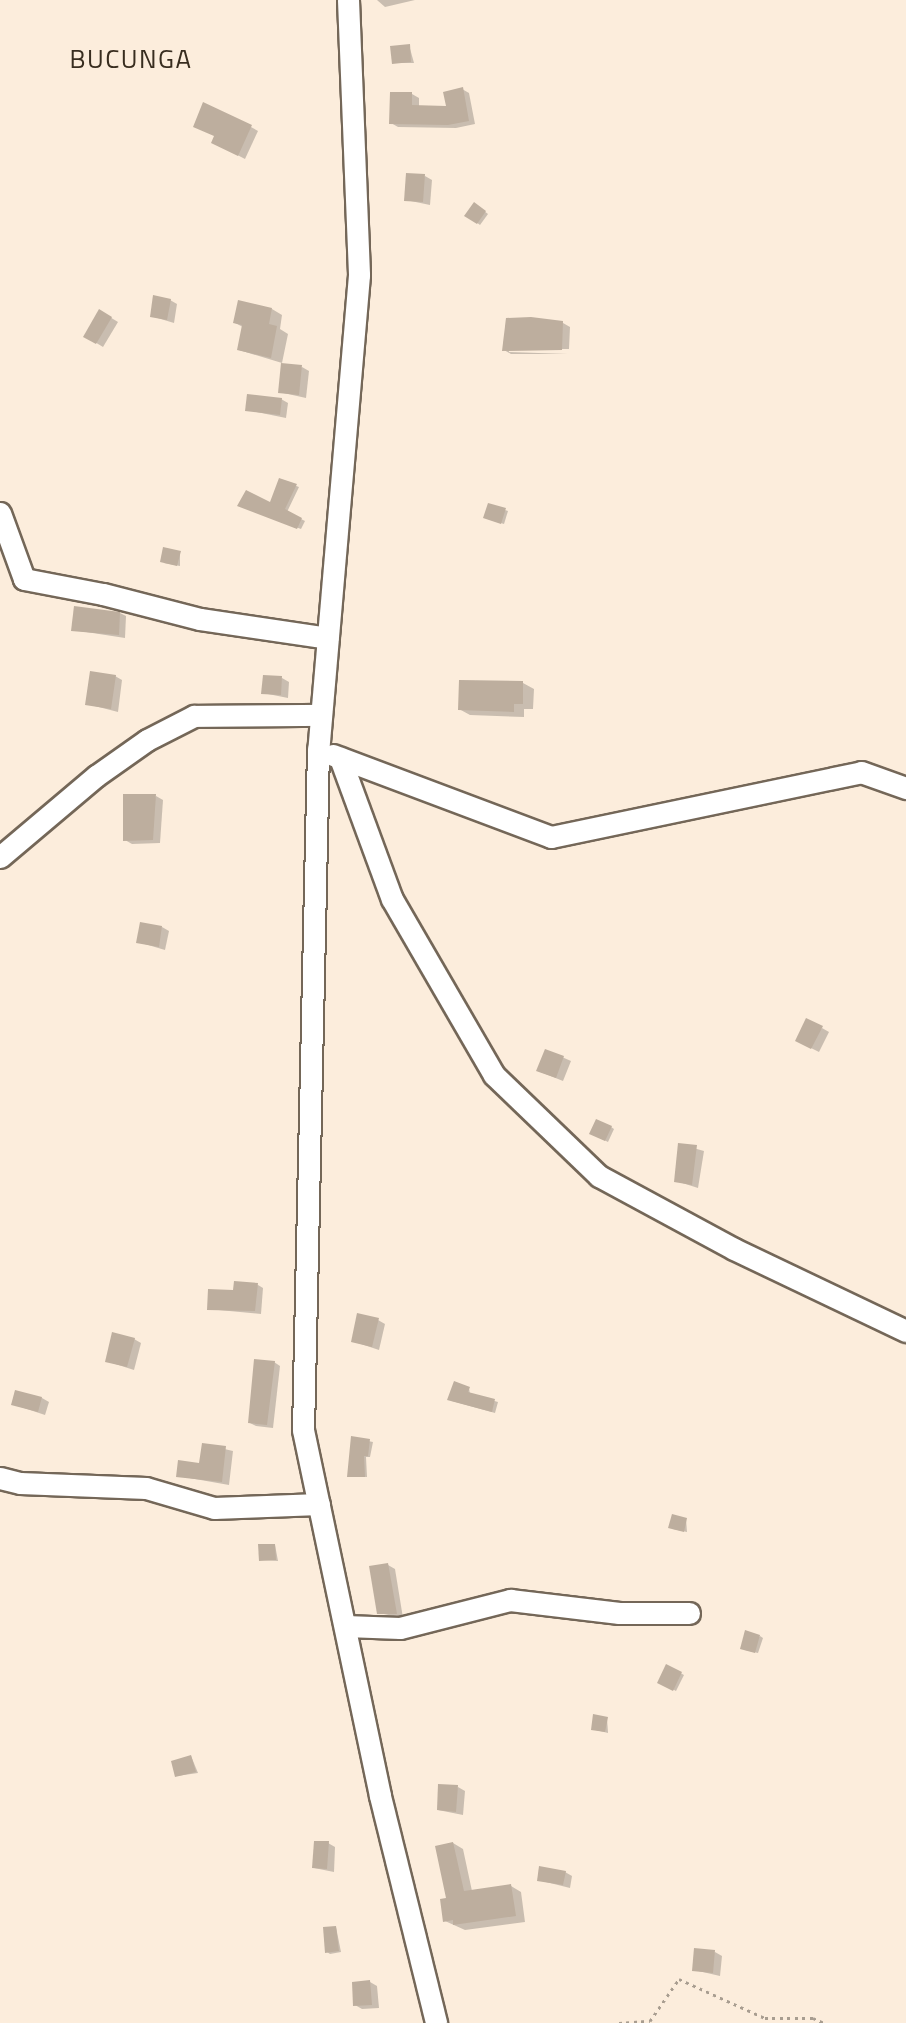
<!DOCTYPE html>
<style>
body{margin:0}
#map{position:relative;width:906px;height:2023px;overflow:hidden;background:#fceddc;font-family:"Titillium Web",sans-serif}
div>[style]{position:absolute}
.shadow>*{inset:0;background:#0003}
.building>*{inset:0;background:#bdae9e}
.path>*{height:3px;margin-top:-1.5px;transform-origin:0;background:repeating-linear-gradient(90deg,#a89d90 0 3px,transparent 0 7.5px)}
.roads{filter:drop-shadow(2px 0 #746758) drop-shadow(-2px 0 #746758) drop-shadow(0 2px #746758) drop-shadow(0 -2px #746758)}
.minor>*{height:21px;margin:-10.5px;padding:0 10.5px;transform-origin:10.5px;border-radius:10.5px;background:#fff}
span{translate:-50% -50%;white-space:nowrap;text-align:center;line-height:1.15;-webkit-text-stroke:6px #fceddc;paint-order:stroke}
.quarter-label{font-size:26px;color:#382d1f;letter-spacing:1.5px}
</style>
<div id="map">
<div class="shadow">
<i style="clip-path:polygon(377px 0,415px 0,385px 7px)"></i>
<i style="clip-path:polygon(409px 45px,414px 63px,393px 63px)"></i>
<i style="clip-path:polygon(462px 89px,469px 93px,475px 124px,456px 128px,398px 127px,391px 123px,412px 94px,419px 98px,419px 107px,448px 108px)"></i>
<i style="clip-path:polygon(251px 127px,258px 131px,245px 159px,220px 146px)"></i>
<i style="clip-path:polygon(425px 176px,432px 180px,430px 205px,406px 200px)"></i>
<i style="clip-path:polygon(475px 204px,488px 214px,480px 225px,467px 215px)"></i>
<i style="clip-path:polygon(170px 300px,177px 304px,174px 323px,151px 316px)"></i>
<i style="clip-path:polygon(272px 309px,282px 315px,280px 329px,288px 334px,282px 363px,239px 350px,243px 327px,235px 323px)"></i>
<i style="clip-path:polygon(100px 311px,118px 322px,103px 347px,85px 336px)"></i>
<i style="clip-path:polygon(563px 323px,570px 327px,569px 349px,509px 349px,509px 352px,568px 354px,511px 354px,504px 350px)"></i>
<i style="clip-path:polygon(302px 367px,309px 371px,306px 398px,279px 392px)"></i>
<i style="clip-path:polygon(281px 399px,288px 403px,286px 418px,247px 410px)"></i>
<i style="clip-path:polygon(280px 480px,299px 487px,287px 512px,305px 521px,301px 529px,242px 507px,271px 504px)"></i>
<i style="clip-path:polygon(505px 510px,508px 511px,504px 524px,488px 519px)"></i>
<i style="clip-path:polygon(180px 552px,180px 566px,164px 563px)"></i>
<i style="clip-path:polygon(120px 613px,126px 616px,125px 638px,73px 630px)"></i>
<i style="clip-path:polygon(115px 676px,122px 680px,118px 712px,87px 704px)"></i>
<i style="clip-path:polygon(282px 678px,289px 682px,288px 698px,263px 693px)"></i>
<i style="clip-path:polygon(523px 683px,534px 689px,533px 709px,524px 709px,524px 717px,470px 715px,459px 709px)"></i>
<i style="clip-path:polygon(156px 796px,163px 800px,160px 843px,132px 844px,125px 840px)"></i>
<i style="clip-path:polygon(162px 927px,169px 931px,165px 950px,138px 942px)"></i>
<i style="clip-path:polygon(822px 1028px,829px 1032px,819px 1052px,803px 1044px)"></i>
<i style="clip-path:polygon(546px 1050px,571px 1061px,563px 1081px,538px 1071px)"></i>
<i style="clip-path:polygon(611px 1127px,614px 1129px,608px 1142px,594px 1135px)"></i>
<i style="clip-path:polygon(679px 1144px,704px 1151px,698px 1188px,676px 1181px)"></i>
<i style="clip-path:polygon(258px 1285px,263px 1288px,261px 1314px,208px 1309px,234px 1291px)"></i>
<i style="clip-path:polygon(378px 1320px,385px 1324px,379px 1350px,352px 1341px)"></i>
<i style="clip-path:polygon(134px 1339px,141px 1343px,134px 1370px,106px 1361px)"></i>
<i style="clip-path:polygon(274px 1362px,280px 1366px,273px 1428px,256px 1426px,250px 1423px)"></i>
<i style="clip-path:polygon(469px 1388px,470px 1394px,498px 1402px,495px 1413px,452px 1401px)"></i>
<i style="clip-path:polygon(42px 1398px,49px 1402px,45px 1415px,12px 1404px)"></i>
<i style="clip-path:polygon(353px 1438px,373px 1442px,370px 1457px,366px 1457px,367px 1477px,349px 1476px)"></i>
<i style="clip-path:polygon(203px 1444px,233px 1451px,229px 1485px,178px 1476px,201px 1465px)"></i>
<i style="clip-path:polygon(686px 1519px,687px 1532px,673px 1529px)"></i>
<i style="clip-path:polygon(275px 1545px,278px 1561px,261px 1560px)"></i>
<i style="clip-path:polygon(388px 1565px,395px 1569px,403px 1618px,379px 1613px)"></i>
<i style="clip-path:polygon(760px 1636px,763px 1638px,758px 1653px,745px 1650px)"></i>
<i style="clip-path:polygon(667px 1666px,684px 1675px,676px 1691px,659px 1682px)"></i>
<i style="clip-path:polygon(607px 1718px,608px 1733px,592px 1729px)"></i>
<i style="clip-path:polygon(191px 1756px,198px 1773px,177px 1776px)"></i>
<i style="clip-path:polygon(458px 1787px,465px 1791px,463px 1815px,438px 1810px)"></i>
<i style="clip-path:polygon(328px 1843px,335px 1847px,334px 1872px,314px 1868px)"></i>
<i style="clip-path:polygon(453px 1843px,463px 1849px,472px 1891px,511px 1886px,521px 1892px,525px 1922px,465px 1930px,445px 1921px)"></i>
<i style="clip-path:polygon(565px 1872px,572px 1876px,570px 1888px,538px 1880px)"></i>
<i style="clip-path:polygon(336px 1927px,341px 1952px,330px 1954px,327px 1952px)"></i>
<i style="clip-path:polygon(715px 1952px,722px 1956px,720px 1976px,694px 1970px)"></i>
<i style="clip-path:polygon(370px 1982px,377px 1986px,379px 2008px,362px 2009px,355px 2005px)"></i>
</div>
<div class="building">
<i style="clip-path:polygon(410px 44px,411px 62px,392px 64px,390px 46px)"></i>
<i style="clip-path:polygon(463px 87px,469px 121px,448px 125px,389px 124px,390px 92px,412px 92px,412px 105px,446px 106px,443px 92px)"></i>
<i style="clip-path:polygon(203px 102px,252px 125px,238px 156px,211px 143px,214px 136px,193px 127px)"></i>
<i style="clip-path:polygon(406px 173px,425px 174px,423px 202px,404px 201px)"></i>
<i style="clip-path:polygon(474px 202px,486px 211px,477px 224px,464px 216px)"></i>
<i style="clip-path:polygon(153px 295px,171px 299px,167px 320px,150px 317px)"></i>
<i style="clip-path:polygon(238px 300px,272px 308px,269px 324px,277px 326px,271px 358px,237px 350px,242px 325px,233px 323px)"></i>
<i style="clip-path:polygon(99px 309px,112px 317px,96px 344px,83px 337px)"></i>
<i style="clip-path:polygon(531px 317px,563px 321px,562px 350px,502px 351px,506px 318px)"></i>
<i style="clip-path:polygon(281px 363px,302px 365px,299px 395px,278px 393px)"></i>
<i style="clip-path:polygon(247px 394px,282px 398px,280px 415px,245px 411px)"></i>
<i style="clip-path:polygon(279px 478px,297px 484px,285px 509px,302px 518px,297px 529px,237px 506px,246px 490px,270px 502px)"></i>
<i style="clip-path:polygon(488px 503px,506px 508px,501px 524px,483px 518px)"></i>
<i style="clip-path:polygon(163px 547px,181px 551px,177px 566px,160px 562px)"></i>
<i style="clip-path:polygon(74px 606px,120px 612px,119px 635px,71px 631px)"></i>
<i style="clip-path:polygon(90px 671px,116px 675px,111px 709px,85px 705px)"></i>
<i style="clip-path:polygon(263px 675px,282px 676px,281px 695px,261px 694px)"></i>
<i style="clip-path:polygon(459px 680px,523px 681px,523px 704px,514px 704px,514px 712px,458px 710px)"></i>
<i style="clip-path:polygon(123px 794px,156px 794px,153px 840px,123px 841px)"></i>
<i style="clip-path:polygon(140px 922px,162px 926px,159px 947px,136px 943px)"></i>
<i style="clip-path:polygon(806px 1018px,823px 1026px,811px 1049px,795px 1041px)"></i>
<i style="clip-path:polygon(545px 1049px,564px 1056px,556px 1078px,536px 1071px)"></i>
<i style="clip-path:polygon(596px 1119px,612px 1126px,605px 1141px,589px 1134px)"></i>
<i style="clip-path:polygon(678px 1143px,697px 1145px,692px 1185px,674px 1182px)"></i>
<i style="clip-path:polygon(234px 1281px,258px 1283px,255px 1311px,207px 1310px,208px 1289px,233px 1290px)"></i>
<i style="clip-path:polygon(357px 1313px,379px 1318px,372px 1347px,351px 1342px)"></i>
<i style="clip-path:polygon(112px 1332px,135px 1338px,127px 1367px,105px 1362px)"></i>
<i style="clip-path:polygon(254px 1359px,275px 1361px,267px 1425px,248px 1423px)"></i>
<i style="clip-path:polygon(454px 1381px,470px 1387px,468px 1392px,495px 1399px,492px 1412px,447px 1400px)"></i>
<i style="clip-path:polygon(15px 1390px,42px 1397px,38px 1412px,11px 1405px)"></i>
<i style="clip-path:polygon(351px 1436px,370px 1439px,368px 1456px,364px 1456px,365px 1477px,347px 1477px)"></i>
<i style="clip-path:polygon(202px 1443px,226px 1446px,222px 1482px,176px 1477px,178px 1460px,199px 1463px)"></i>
<i style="clip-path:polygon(672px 1514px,687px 1518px,684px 1532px,668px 1528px)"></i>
<i style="clip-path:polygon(258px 1544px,275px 1544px,276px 1560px,259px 1561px)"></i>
<i style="clip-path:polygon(388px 1563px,397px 1614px,377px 1614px,369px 1566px)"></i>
<i style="clip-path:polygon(745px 1630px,760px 1635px,755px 1653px,740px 1649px)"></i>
<i style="clip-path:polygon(666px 1664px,682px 1672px,673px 1691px,657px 1683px)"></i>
<i style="clip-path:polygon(593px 1714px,608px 1717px,605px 1732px,591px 1730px)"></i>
<i style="clip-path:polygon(191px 1755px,196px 1772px,175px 1777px,171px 1761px)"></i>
<i style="clip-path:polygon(438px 1784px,458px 1785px,456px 1812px,437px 1810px)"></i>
<i style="clip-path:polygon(314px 1841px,329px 1841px,327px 1869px,312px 1868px)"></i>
<i style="clip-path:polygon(453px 1842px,464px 1891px,511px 1884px,516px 1916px,453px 1925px,453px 1920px,443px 1922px,440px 1899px,446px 1898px,435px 1846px)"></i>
<i style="clip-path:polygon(539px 1866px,566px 1871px,563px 1885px,537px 1881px)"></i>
<i style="clip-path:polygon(336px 1926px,339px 1951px,325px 1953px,323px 1927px)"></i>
<i style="clip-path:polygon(694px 1948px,715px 1950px,713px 1973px,692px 1971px)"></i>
<i style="clip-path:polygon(370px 1980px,372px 2005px,353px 2006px,352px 1982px)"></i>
</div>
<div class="path">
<i style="left:619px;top:2023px;width:31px;rotate:-4deg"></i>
<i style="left:650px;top:2021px;width:51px;rotate:-55.4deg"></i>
<i style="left:679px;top:1979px;width:94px;rotate:24.4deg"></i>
<i style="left:765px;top:2018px;width:48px"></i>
<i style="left:813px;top:2018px;width:12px;rotate:24deg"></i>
</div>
<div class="roads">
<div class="minor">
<i style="left:348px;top:0;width:275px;rotate:87.7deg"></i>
<i style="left:359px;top:275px;width:476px;rotate:94.9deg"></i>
<i style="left:318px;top:749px;width:681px;rotate:91.26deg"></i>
<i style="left:303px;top:1430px;width:374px;rotate:78.1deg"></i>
<i style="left:380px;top:1796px;width:234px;rotate:76.1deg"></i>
<i style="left:0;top:513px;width:70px;rotate:70deg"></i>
<i style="left:24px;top:579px;width:80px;rotate:10.8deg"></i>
<i style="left:103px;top:594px;width:100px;rotate:14.5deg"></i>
<i style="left:200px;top:619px;width:129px;rotate:8.4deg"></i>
<i style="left:333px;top:755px;width:233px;rotate:20.6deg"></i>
<i style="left:551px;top:837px;width:317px;rotate:-11.8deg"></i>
<i style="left:861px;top:772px;width:48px;rotate:19.6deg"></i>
<i style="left:340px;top:758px;width:150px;rotate:69.8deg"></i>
<i style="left:392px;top:899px;width:203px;rotate:59.9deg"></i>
<i style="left:494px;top:1075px;width:146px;rotate:43.9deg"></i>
<i style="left:599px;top:1176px;width:153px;rotate:28.4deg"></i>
<i style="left:734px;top:1249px;width:191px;rotate:25.5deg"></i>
<i style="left:0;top:857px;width:126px;rotate:-40.2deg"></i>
<i style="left:96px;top:776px;width:62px;rotate:-35.2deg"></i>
<i style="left:147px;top:740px;width:53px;rotate:-27.1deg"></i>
<i style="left:194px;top:716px;width:127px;rotate:-0.5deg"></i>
<i style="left:0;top:1478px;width:21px;rotate:14deg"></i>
<i style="left:20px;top:1483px;width:126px;rotate:2.3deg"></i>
<i style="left:146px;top:1488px;width:71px;rotate:16.4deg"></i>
<i style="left:214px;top:1508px;width:105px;rotate:-2.2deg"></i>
<i style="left:345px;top:1626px;width:55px;rotate:2.1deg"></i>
<i style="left:400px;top:1628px;width:114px;rotate:-14.3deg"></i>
<i style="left:510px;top:1600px;width:110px;rotate:6.8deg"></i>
<i style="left:619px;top:1613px;width:70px"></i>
</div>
</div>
<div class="quarter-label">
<span style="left:131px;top:59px">BUCUNGA</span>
</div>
</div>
